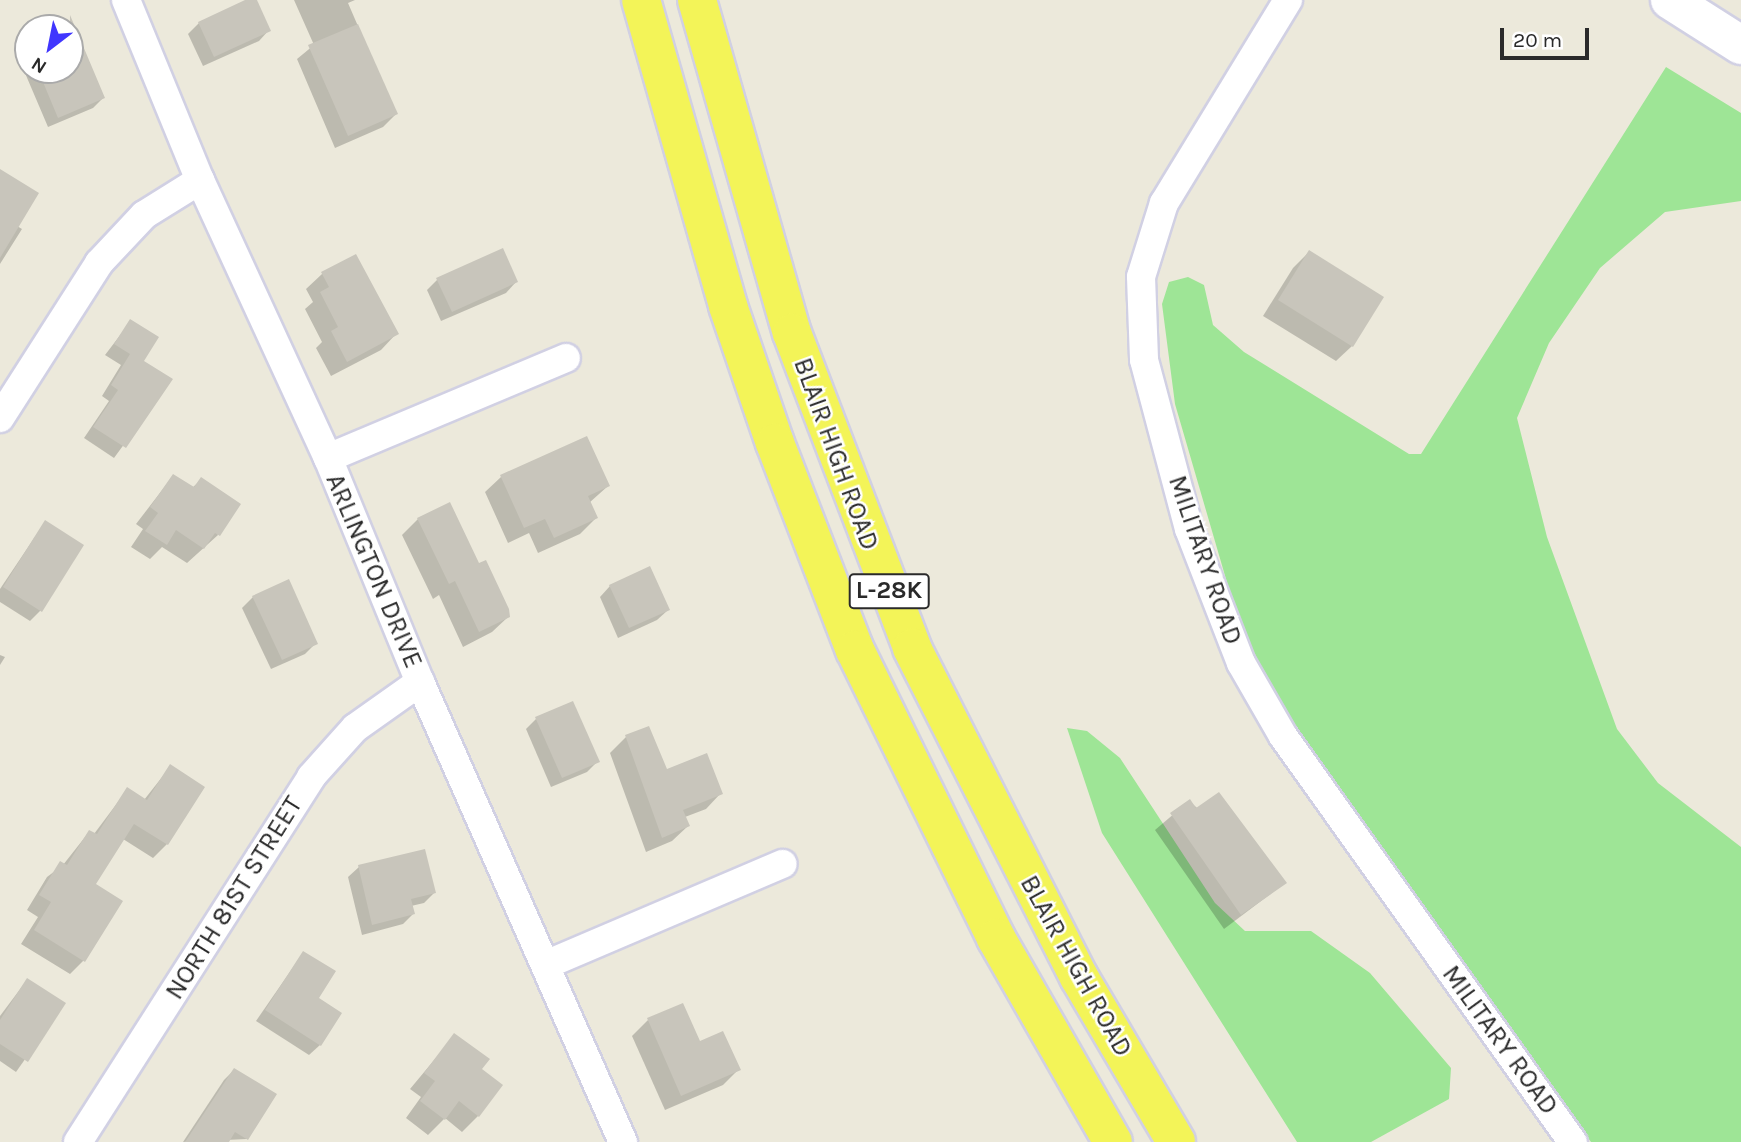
<!DOCTYPE html>
<style>
body{margin:0}
#map{position:relative;width:1741px;height:1142px;overflow:hidden;background:#ece9db;font-family:Karla,sans-serif}
div>[style]{position:absolute}
.green>*{inset:0;background:#9ee596}
.shadow>*{inset:0;background:#0003}
.building>*{inset:0;background:#c8c5bb}
.roads{filter:drop-shadow(2px 0 #d1d0e3) drop-shadow(-2px 0 #d1d0e3) drop-shadow(0 2px #d1d0e3) drop-shadow(0 -2px #d1d0e3)}
.street>*{height:28px;margin:-14px;padding:0 14px;transform-origin:14px;border-radius:14px;background:#fff}
.secondary>*{height:38px;margin:-19px;padding:0 19px;transform-origin:19px;border-radius:19px;background:#fff}
.primary>*{height:38px;margin:-19px;padding:0 19px;transform-origin:19px;border-radius:19px;background:#f3f458}
span{translate:-50% -50%;white-space:nowrap;text-align:center;line-height:1.15;-webkit-text-stroke:5px #fff;paint-order:stroke}
.shield-label span{padding:2px 5px;background:#fff;border:2px solid;border-radius:5px;-webkit-text-stroke-width:0}
.shield-label{font-size:24px;color:#2a2a2a;font-weight:700}
.street-label{font-size:26px;color:#2a2a2a}
.north{position:absolute;left:14px;top:14px;width:70px;height:70px;box-sizing:border-box;background:#fff;border:2px solid #aaa;border-radius:50%;rotate:212deg;font-size:19px;font-weight:700;line-height:28px;text-align:center;color:#2a2a2a}
.north::after{content:'';display:block;margin:auto;width:24px;height:32px;background:#4036fe;clip-path:polygon(50% 0,100% 100%,50% 72%,0 100%)}
.scale{position:absolute;left:1500px;top:28px;width:89px;height:32px;box-sizing:border-box;border:4px solid #2a2a2a;border-top:0;padding-left:9px;font-size:21px;line-height:24px;white-space:nowrap;color:#2a2a2a;-webkit-text-stroke:5px #fff;paint-order:stroke}
</style>
<div id="map">
<div class="green">
<i style="clip-path:polygon(1666px 67px,1741px 113px,1741px 201px,1665px 212px,1600px 268px,1549px 343px,1517px 418px,1547px 537px,1617px 729px,1658px 783px,1741px 847px,1741px 1142px,1591px 1142px,1297px 729px,1242px 634px,1175px 404px,1162px 304px,1169px 282px,1188px 277px,1204px 285px,1213px 325px,1244px 352px,1409px 454px,1421px 454px)"></i>
<i style="clip-path:polygon(1067px 728px,1087px 731px,1120px 758px,1215px 903px,1245px 931px,1311px 931px,1370px 973px,1451px 1068px,1449px 1099px,1371px 1142px,1297px 1142px,1102px 833px)"></i>
</div>
<div class="shadow">
<i style="clip-path:polygon(250px 0,255px 0,269px 30px,259px 41px,203px 66px,188px 34px,199px 23px)"></i>
<i style="clip-path:polygon(294px 0,355px 0,348px 3px,396px 114px,383px 127px,335px 148px,297px 59px,314px 45px)"></i>
<i style="clip-path:polygon(70px 40px,103px 98px,93px 108px,48px 127px,22px 66px,28px 59px,28px 70px,70px 70px)"></i>
<i style="clip-path:polygon(0 171px,17px 226px,22px 229px,0 264px)"></i>
<i style="clip-path:polygon(1309px 252px,1352px 346px,1336px 361px,1263px 316px,1293px 268px)"></i>
<i style="clip-path:polygon(355px 256px,396px 334px,381px 350px,331px 376px,316px 348px,322px 342px,305px 309px,313px 302px,306px 289px,322px 274px)"></i>
<i style="clip-path:polygon(437px 280px,516px 282px,506px 293px,441px 321px,427px 290px)"></i>
<i style="clip-path:polygon(131px 321px,141px 362px,171px 380px,114px 458px,84px 438px,109px 401px,102px 396px,121px 365px,105px 355px)"></i>
<i style="clip-path:polygon(173px 476px,192px 488px,201px 480px,218px 535px,187px 563px,162px 547px,150px 559px,131px 547px,143px 529px,136px 524px)"></i>
<i style="clip-path:polygon(501px 477px,608px 486px,589px 503px,596px 518px,580px 534px,538px 553px,529px 533px,508px 543px,485px 492px)"></i>
<i style="clip-path:polygon(418px 519px,478px 566px,508px 617px,492px 632px,463px 647px,439px 595px,433px 599px,402px 535px)"></i>
<i style="clip-path:polygon(45px 522px,41px 610px,30px 621px,0 602px,0 589px)"></i>
<i style="clip-path:polygon(610px 586px,668px 610px,657px 620px,618px 638px,600px 597px)"></i>
<i style="clip-path:polygon(253px 597px,315px 644px,305px 654px,271px 669px,242px 608px)"></i>
<i style="clip-path:polygon(0 655px,5px 657px,0 665px)"></i>
<i style="clip-path:polygon(536px 719px,598px 761px,587px 772px,551px 787px,526px 729px)"></i>
<i style="clip-path:polygon(648px 728px,666px 772px,721px 793px,706px 809px,685px 817px,688px 826px,672px 841px,646px 852px,610px 753px,626px 737px)"></i>
<i style="clip-path:polygon(170px 767px,167px 844px,153px 858px,123px 839px,94px 885px,84px 960px,70px 974px,21px 944px,38px 917px,27px 910px,47px 877px,63px 865px,89px 832px,94px 834px,127px 790px,144px 800px)"></i>
<i style="clip-path:polygon(1189px 801px,1285px 883px,1224px 929px,1155px 830px)"></i>
<i style="clip-path:polygon(359px 867px,434px 893px,424px 903px,411px 906px,413px 914px,403px 924px,362px 935px,348px 877px)"></i>
<i style="clip-path:polygon(303px 953px,316px 998px,320px 1045px,309px 1055px,256px 1021px)"></i>
<i style="clip-path:polygon(27px 980px,64px 1004px,16px 1072px,0 1061px,0 1016px)"></i>
<i style="clip-path:polygon(648px 1020px,699px 1043px,739px 1069px,723px 1085px,665px 1110px,632px 1036px)"></i>
<i style="clip-path:polygon(455px 1035px,480px 1069px,478px 1116px,462px 1132px,445px 1118px,428px 1135px,406px 1118px,421px 1097px,410px 1089px)"></i>
<i style="clip-path:polygon(234px 1070px,247px 1139px,183px 1142px,224px 1080px)"></i>
</div>
<div class="building">
<i style="clip-path:polygon(245px 0,257px 0,271px 31px,214px 57px,198px 22px)"></i>
<i style="clip-path:polygon(70px 15px,105px 98px,58px 118px,38px 70px,70px 70px)"></i>
<i style="clip-path:polygon(358px 24px,398px 114px,348px 136px,308px 45px)"></i>
<i style="clip-path:polygon(0 169px,39px 193px,0 258px)"></i>
<i style="clip-path:polygon(503px 248px,518px 282px,452px 312px,436px 278px)"></i>
<i style="clip-path:polygon(1309px 250px,1384px 297px,1353px 347px,1278px 300px)"></i>
<i style="clip-path:polygon(356px 254px,399px 334px,347px 362px,331px 331px,338px 327px,320px 292px,329px 287px,321px 272px)"></i>
<i style="clip-path:polygon(130px 319px,159px 337px,144px 361px,173px 379px,126px 448px,93px 427px,118px 390px,111px 385px,130px 354px,114px 344px)"></i>
<i style="clip-path:polygon(587px 436px,610px 486px,588px 496px,598px 518px,554px 538px,545px 519px,524px 528px,500px 475px)"></i>
<i style="clip-path:polygon(173px 474px,194px 487px,201px 477px,241px 504px,220px 536px,215px 533px,204px 549px,176px 530px,167px 545px,145px 531px,158px 513px,150px 507px)"></i>
<i style="clip-path:polygon(450px 502px,479px 563px,486px 560px,509px 609px,510px 617px,479px 632px,455px 581px,449px 584px,417px 518px)"></i>
<i style="clip-path:polygon(45px 520px,84px 545px,42px 612px,3px 587px)"></i>
<i style="clip-path:polygon(650px 566px,670px 610px,629px 628px,609px 585px)"></i>
<i style="clip-path:polygon(289px 579px,318px 644px,282px 660px,252px 596px)"></i>
<i style="clip-path:polygon(573px 701px,600px 762px,562px 778px,535px 717px)"></i>
<i style="clip-path:polygon(649px 726px,667px 769px,707px 753px,723px 794px,683px 810px,690px 826px,662px 838px,625px 735px)"></i>
<i style="clip-path:polygon(170px 764px,205px 787px,168px 845px,134px 824px,96px 884px,123px 901px,85px 962px,34px 930px,51px 902px,39px 895px,60px 861px,67px 865px,89px 830px,97px 834px,127px 787px,147px 800px)"></i>
<i style="clip-path:polygon(1219px 792px,1287px 883px,1241px 915px,1170px 813px,1190px 799px,1196px 808px)"></i>
<i style="clip-path:polygon(425px 849px,436px 893px,411px 899px,415px 914px,372px 925px,358px 865px)"></i>
<i style="clip-path:polygon(303px 951px,336px 971px,319px 998px,342px 1013px,321px 1046px,265px 1010px)"></i>
<i style="clip-path:polygon(27px 978px,66px 1003px,28px 1062px,0 1044px,0 1020px)"></i>
<i style="clip-path:polygon(683px 1003px,700px 1041px,723px 1031px,741px 1070px,681px 1096px,647px 1018px)"></i>
<i style="clip-path:polygon(454px 1033px,490px 1059px,482px 1069px,503px 1085px,479px 1117px,459px 1101px,445px 1120px,420px 1101px,435px 1081px,424px 1073px)"></i>
<i style="clip-path:polygon(234px 1068px,277px 1094px,248px 1140px,235px 1132px,229px 1142px,185px 1142px)"></i>
</div>
<div class="roads">
<div class="street">
<i style="left:126px;top:0;width:195px;rotate:67.7deg"></i>
<i style="left:200px;top:180px;width:306px;rotate:65.3deg"></i>
<i style="left:328px;top:458px;width:242px;rotate:67.7deg"></i>
<i style="left:420px;top:682px;width:503px;rotate:66.19deg"></i>
<i style="left:1288px;top:0;width:238px;rotate:121.4deg"></i>
<i style="left:1164px;top:203px;width:77px;rotate:107.3deg"></i>
<i style="left:1141px;top:277px;width:83px;rotate:87.9deg"></i>
<i style="left:1144px;top:360px;width:175px;rotate:75.1deg"></i>
<i style="left:1189px;top:529px;width:144px;rotate:68.8deg"></i>
<i style="left:1241px;top:663px;width:84px;rotate:60.1deg"></i>
<i style="left:1283px;top:736px;width:499px;rotate:54.5deg"></i>
<i style="left:0;top:418px;width:184px;rotate:-57.4deg"></i>
<i style="left:99px;top:263px;width:66px;rotate:-46.8deg"></i>
<i style="left:144px;top:215px;width:66px;rotate:-32deg"></i>
<i style="left:328px;top:458px;width:258px;rotate:-22.8deg"></i>
<i style="left:548px;top:964px;width:255px;rotate:-23.1deg"></i>
<i style="left:78px;top:1142px;width:433px;rotate:-57.4deg"></i>
<i style="left:311px;top:777px;width:66px;rotate:-48.1deg"></i>
<i style="left:355px;top:728px;width:80px;rotate:-35.3deg"></i>
</div>
<div class="secondary">
<i style="left:1670px;top:0;width:84px;rotate:32.4deg"></i>
</div>
<div class="primary">
<i style="left:641px;top:0;width:318px;rotate:74.1deg"></i>
<i style="left:728px;top:306px;width:145px;rotate:71.1deg"></i>
<i style="left:775px;top:443px;width:222px;rotate:68.9deg"></i>
<i style="left:855px;top:650px;width:321px;rotate:63.9deg"></i>
<i style="left:996px;top:938px;width:235px;rotate:60.2deg"></i>
<i style="left:697px;top:0;width:346px;rotate:74.1deg"></i>
<i style="left:792px;top:333px;width:337px;rotate:69.1deg"></i>
<i style="left:912px;top:648px;width:369px;rotate:63.1deg"></i>
<i style="left:1079px;top:977px;width:191px;rotate:59.5deg"></i>
</div>
</div>
<div class="shield-label">
<span style="left:889px;top:591px">L-28K</span>
</div>
<div class="street-label">
<span style="left:836px;top:454px;rotate:70deg">BLAIR HIGH ROAD</span>
<span style="left:1205px;top:560px;rotate:71deg">MILITARY ROAD</span>
<span style="left:374px;top:571px;rotate:67deg">ARLINGTON DRIVE</span>
<span style="left:234px;top:898px;rotate:-58deg">NORTH 81ST STREET</span>
<span style="left:1076px;top:966px;rotate:61deg">BLAIR HIGH ROAD</span>
<span style="left:1500px;top:1040px;rotate:54deg">MILITARY ROAD</span>
</div>
<div class="north">N</div>
<div class="scale">20 m</div>
</div>
